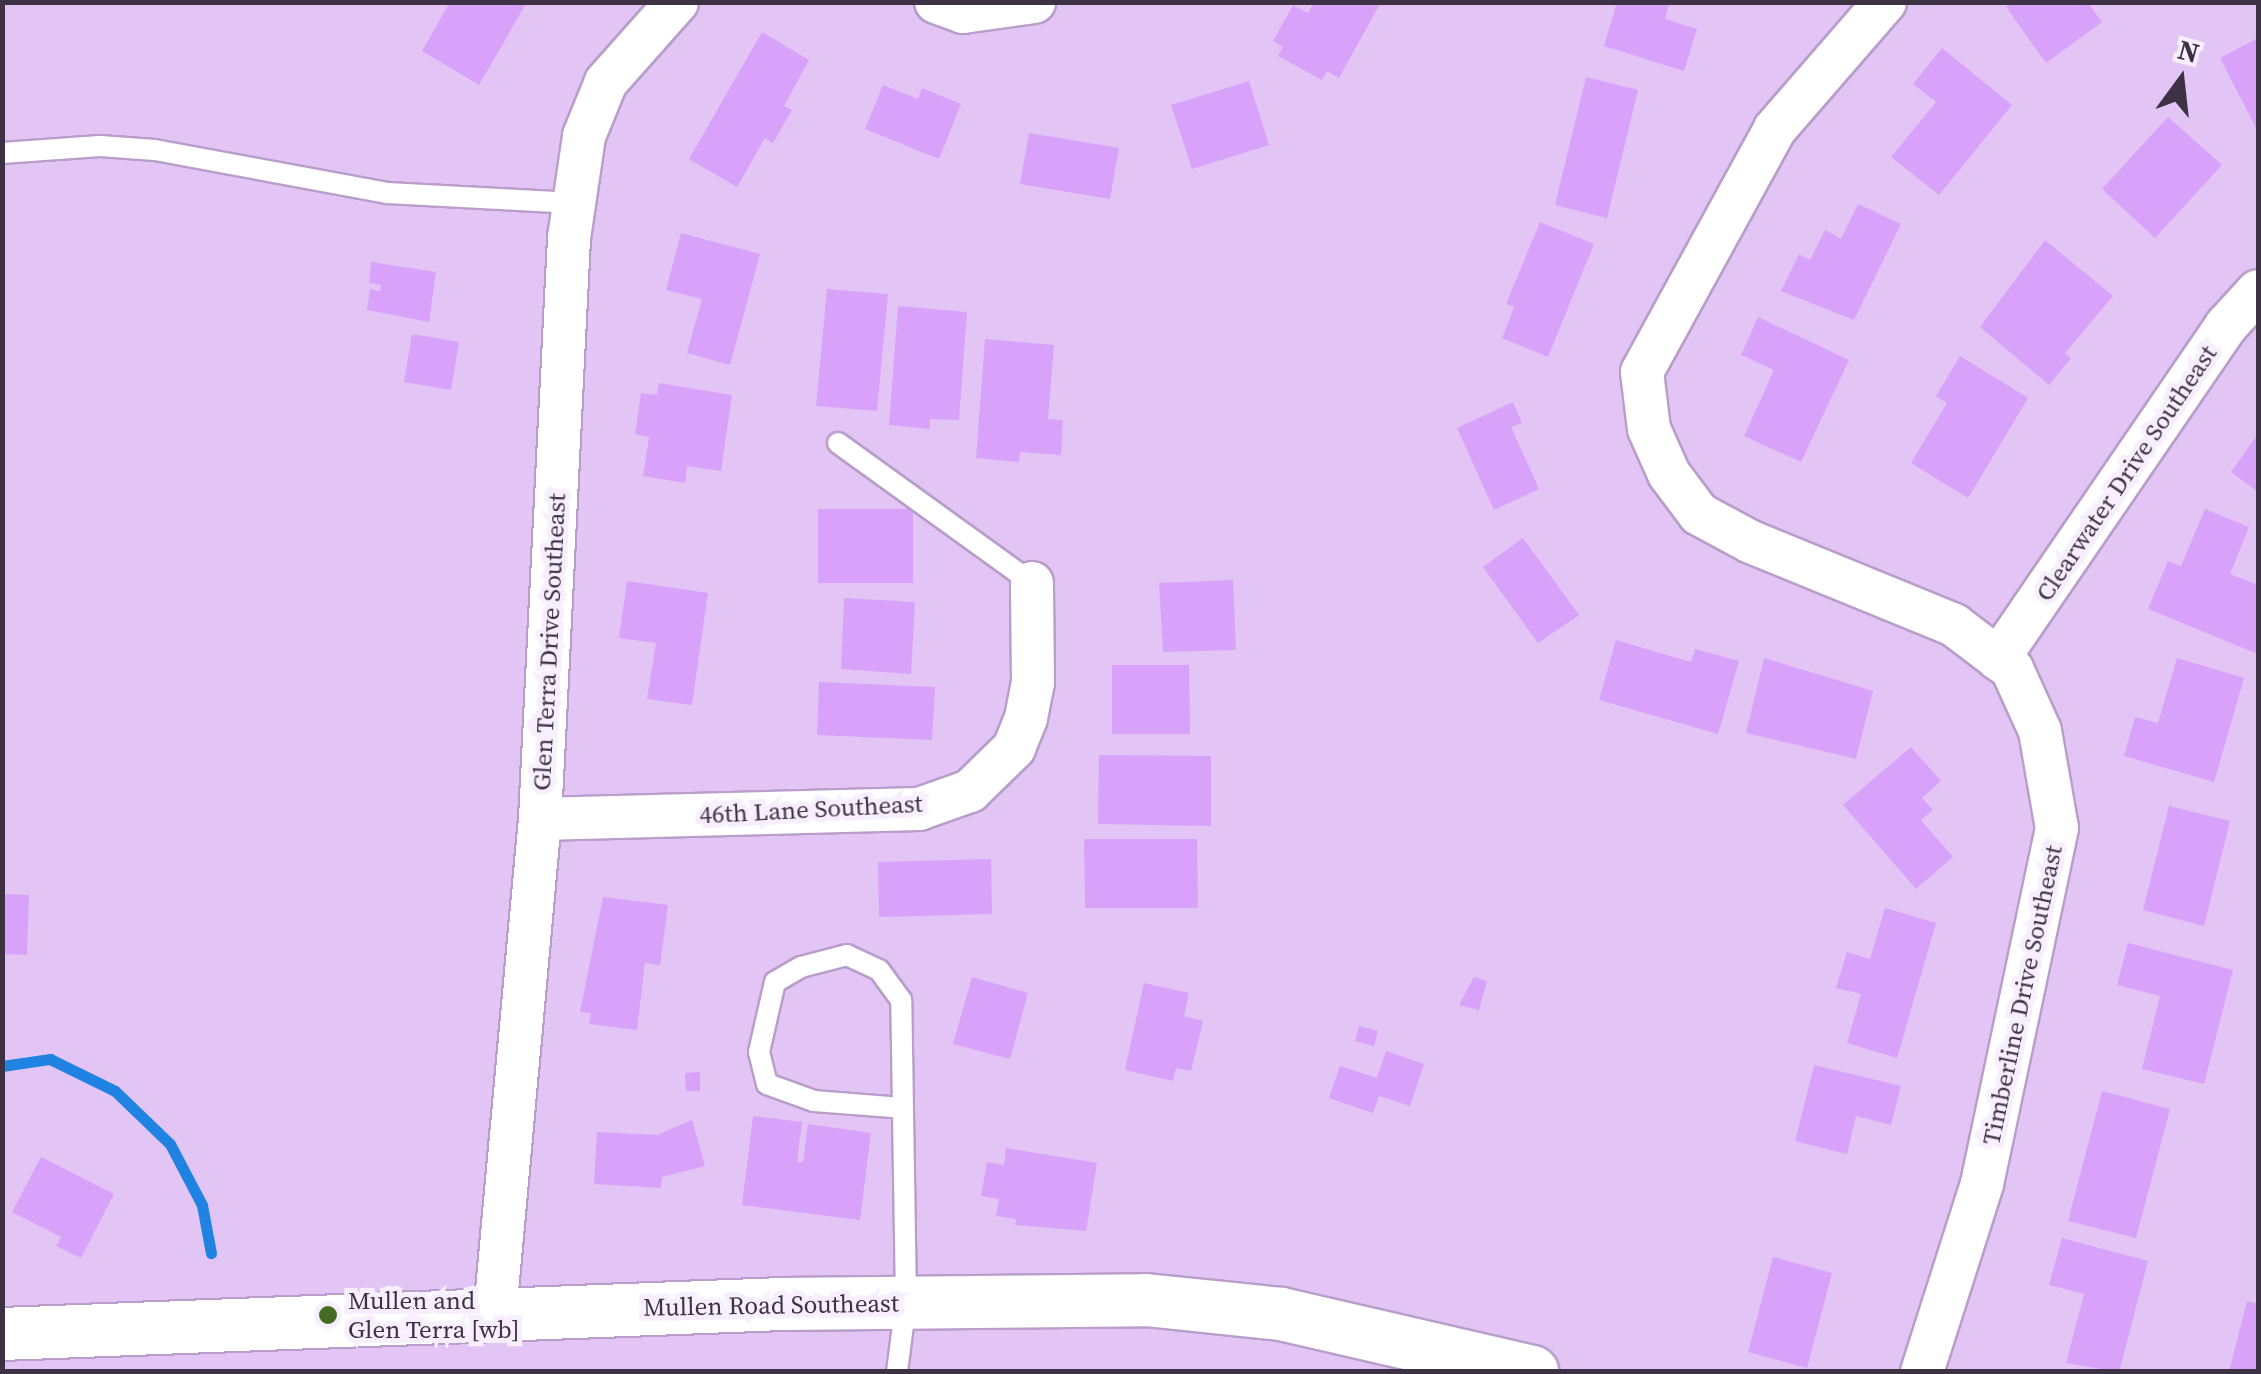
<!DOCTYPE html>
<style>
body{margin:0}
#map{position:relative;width:2261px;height:1374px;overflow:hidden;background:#e2c5f4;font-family:"Source Serif 4",serif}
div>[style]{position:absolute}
.stream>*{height:11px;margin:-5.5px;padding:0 5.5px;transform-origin:5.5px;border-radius:5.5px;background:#2083e1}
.building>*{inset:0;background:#d9a2fa}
.roads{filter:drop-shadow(2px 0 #b99dca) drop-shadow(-2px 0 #b99dca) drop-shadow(0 2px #b99dca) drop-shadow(0 -2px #b99dca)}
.service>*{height:20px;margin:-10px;padding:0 10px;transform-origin:10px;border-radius:10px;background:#fff}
.minor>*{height:42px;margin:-21px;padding:0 21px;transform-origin:21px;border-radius:21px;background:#fff}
.tertiary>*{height:52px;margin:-26px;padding:0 26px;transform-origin:26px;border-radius:26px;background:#fff}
.dots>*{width:28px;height:28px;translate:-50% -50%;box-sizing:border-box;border:5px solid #f7effd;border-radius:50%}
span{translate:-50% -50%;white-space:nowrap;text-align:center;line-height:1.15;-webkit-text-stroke:10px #f7effd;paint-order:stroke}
.street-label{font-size:25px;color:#3d3244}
.poi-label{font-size:25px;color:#3d3244}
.left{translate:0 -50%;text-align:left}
.frame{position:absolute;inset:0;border:5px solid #3d3244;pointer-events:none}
.north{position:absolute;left:2131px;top:30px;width:100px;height:100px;-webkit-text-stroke:8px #f7effd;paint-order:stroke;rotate:15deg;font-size:28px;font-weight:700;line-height:40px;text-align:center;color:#3d3244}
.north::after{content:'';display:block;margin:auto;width:35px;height:45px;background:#3d3244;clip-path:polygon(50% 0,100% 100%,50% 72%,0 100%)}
</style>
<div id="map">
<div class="stream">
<i style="left:2px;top:1066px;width:49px;rotate:-8.3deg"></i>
<i style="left:50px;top:1059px;width:72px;rotate:26.2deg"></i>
<i style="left:115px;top:1091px;width:76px;rotate:43.9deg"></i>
<i style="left:170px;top:1144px;width:69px;rotate:62.3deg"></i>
<i style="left:202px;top:1205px;width:49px;rotate:79.4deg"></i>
</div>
<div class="building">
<i style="clip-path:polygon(450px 2px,527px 2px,479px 85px,422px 51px)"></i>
<i style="clip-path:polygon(1314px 2px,1381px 2px,1339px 78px,1327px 71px,1322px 80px,1278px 56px,1283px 47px,1273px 41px,1293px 5px,1308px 13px)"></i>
<i style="clip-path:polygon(1617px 2px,1670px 2px,1665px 19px,1697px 29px,1684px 71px,1604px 46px)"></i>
<i style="clip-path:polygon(2012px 2px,2087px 2px,2102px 22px,2046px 63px,2006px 7px)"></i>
<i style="clip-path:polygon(762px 32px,809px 60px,784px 106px,792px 110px,773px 143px,765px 138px,737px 187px,689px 159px)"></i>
<i style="clip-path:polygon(2258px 38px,2258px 132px,2220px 58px)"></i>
<i style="clip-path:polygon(1942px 48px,2012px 105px,1939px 195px,1891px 157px,1936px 102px,1913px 84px)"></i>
<i style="clip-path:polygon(1586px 77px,1638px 90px,1607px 218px,1555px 205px)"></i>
<i style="clip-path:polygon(1249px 81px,1269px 145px,1192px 169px,1171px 105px)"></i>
<i style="clip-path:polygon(883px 85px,918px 99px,922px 88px,961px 104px,939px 159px,865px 129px)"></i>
<i style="clip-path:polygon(2168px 117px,2222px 165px,2155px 238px,2102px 189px)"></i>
<i style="clip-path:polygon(1029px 133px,1119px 148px,1110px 199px,1020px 184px)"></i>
<i style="clip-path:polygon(1858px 204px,1901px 224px,1854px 320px,1781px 291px,1799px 254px,1810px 260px,1825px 230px,1841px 239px)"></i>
<i style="clip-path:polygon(1540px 222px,1594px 244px,1548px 357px,1502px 338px,1514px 307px,1506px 304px)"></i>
<i style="clip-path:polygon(681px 233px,760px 254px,730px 365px,687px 353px,702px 299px,666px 290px)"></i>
<i style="clip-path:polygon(2045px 240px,2113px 296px,2065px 353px,2071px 358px,2049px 385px,1980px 327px)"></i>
<i style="clip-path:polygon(371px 262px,436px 272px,429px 322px,367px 310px,370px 289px,380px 291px,381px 285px,369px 283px)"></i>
<i style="clip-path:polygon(827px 289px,888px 294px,877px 411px,816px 406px)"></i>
<i style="clip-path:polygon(898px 306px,967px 312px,959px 420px,930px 419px,930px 429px,889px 425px)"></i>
<i style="clip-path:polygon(1758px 317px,1849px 360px,1801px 462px,1744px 436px,1774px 370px,1741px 355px)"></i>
<i style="clip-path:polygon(412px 334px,459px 342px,451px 390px,404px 382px)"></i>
<i style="clip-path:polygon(985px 339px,1054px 345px,1048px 419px,1063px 420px,1061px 455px,1020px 452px,1019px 462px,976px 458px)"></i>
<i style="clip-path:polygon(1960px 356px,2028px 398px,1968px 498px,1911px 463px,1947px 403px,1936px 396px)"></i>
<i style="clip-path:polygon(659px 383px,732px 395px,721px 471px,687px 466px,685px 483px,643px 476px,649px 437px,635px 434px,641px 393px,657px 395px)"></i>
<i style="clip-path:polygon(1513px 402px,1522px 423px,1511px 427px,1539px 489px,1494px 510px,1457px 428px)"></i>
<i style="clip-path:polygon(2258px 434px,2258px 492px,2231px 472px)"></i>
<i style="clip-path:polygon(818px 509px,913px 509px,913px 583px,818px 583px)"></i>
<i style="clip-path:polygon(2205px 509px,2249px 527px,2230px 574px,2258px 585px,2258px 654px,2148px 609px,2168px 561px,2181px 566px)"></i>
<i style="clip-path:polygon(1523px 538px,1579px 615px,1538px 643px,1483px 567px)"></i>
<i style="clip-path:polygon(1233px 580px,1236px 650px,1163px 652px,1159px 583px)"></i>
<i style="clip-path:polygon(627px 581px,708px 593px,692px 705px,647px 699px,656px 643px,619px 638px)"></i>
<i style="clip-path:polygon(844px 598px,915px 602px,911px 674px,841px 669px)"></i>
<i style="clip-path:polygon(1616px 640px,1691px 662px,1695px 649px,1739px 661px,1718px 734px,1599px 700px)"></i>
<i style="clip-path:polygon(1764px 658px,1873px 691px,1856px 759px,1746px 733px)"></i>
<i style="clip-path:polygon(2177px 658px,2244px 678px,2214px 782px,2124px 756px,2135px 717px,2158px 723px)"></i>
<i style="clip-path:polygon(1112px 665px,1189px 665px,1190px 734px,1112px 734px)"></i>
<i style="clip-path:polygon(819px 682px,935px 687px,932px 740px,817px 735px)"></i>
<i style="clip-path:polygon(1911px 747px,1941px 781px,1922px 798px,1933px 810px,1921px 820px,1953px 857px,1916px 889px,1843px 805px)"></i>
<i style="clip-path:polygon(1099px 755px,1211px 756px,1211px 826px,1098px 824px)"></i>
<i style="clip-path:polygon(2169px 806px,2230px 821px,2204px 926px,2143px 910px)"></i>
<i style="clip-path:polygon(1084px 839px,1197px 839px,1198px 908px,1085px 908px)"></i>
<i style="clip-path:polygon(991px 859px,992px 914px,879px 917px,878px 862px)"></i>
<i style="clip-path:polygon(2px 894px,29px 895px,27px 955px,2px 954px)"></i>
<i style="clip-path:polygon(603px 897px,668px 905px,660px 965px,645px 963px,637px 1030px,589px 1024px,591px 1013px,580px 1012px)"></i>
<i style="clip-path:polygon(1885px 908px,1936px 923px,1897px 1058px,1847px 1043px,1861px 994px,1836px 988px,1847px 952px,1870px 959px)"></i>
<i style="clip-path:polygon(2128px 943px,2233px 970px,2204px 1084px,2142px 1069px,2160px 996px,2117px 985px)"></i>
<i style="clip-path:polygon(972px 977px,1028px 993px,1010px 1059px,953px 1044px)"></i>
<i style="clip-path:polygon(1474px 977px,1487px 981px,1479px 1010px,1459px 1005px)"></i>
<i style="clip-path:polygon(1144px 983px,1189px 993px,1184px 1016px,1203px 1021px,1191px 1071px,1176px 1068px,1173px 1081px,1125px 1070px)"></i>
<i style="clip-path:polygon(1359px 1026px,1378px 1031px,1374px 1046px,1355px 1041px)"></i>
<i style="clip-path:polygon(1386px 1051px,1424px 1064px,1410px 1106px,1379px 1096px,1373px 1113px,1329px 1098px,1340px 1066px,1377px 1078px)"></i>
<i style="clip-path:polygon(1814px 1065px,1901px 1086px,1891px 1125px,1856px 1116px,1847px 1154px,1795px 1141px)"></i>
<i style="clip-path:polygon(700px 1072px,700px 1091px,686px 1091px,685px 1073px)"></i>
<i style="clip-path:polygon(2102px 1091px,2170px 1109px,2136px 1238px,2068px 1221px)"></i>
<i style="clip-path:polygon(753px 1116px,802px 1122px,797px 1162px,803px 1162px,808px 1124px,871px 1133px,860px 1220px,742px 1205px)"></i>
<i style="clip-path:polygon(692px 1120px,705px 1166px,662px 1177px,661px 1188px,594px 1184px,597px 1132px,657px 1135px)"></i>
<i style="clip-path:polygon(1006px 1148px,1097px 1163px,1086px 1231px,1015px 1225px,1016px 1219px,996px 1216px,999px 1199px,981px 1196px,987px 1162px,1004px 1165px)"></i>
<i style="clip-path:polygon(41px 1157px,114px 1194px,81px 1258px,56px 1246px,61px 1237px,12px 1212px)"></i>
<i style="clip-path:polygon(2062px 1238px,2148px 1261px,2119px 1372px,2066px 1363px,2084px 1294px,2049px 1285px)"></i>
<i style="clip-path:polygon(1773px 1257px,1832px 1273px,1807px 1368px,1748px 1352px)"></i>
<i style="clip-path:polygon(2247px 1301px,2258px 1304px,2258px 1372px,2229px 1372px)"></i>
</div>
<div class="roads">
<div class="service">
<i style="left:2px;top:153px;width:98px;rotate:-4.1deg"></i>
<i style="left:100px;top:146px;width:55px;rotate:4.2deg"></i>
<i style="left:155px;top:150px;width:237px;rotate:10.5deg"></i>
<i style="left:388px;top:193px;width:186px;rotate:3.1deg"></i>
<i style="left:838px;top:443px;width:239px;rotate:35.8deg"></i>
<i style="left:897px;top:1372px;width:71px;rotate:-82.7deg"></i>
<i style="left:906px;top:1302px;width:302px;rotate:-90.9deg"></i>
<i style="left:901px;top:1000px;width:37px;rotate:-126deg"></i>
<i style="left:879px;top:970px;width:35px;rotate:-155deg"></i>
<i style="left:847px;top:955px;width:48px;rotate:165.4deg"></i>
<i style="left:801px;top:967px;width:30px;rotate:150deg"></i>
<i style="left:775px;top:982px;width:72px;rotate:102.9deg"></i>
<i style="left:759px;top:1052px;width:33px;rotate:76deg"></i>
<i style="left:767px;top:1084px;width:50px;rotate:19.9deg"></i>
<i style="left:814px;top:1101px;width:88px;rotate:4.5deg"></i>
</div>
<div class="minor">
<i style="left:936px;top:2px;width:29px;rotate:20deg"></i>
<i style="left:963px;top:12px;width:72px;rotate:-8deg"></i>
<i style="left:1885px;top:2px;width:168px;rotate:130.9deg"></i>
<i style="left:1775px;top:129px;width:277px;rotate:118.7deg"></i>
<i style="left:1642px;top:372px;width:57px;rotate:83deg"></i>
<i style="left:1649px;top:429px;width:49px;rotate:66deg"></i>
<i style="left:1669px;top:474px;width:50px;rotate:53.1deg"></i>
<i style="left:1699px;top:514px;width:59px;rotate:28.3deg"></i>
<i style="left:1751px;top:542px;width:219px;rotate:22.2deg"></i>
<i style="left:1954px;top:625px;width:73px;rotate:37.2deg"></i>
<i style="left:2012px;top:669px;width:68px;rotate:65.7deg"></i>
<i style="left:2040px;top:731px;width:98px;rotate:80.1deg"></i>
<i style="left:2057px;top:828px;width:364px;rotate:101.9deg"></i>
<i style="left:1982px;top:1184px;width:197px;rotate:107.7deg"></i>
<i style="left:1998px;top:659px;width:404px;rotate:-55.6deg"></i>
<i style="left:2226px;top:326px;width:47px;rotate:-47.6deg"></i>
<i style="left:540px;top:819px;width:379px;rotate:-1.5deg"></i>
<i style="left:919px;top:809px;width:54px;rotate:-19.4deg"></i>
<i style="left:970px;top:791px;width:62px;rotate:-44.3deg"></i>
<i style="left:1014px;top:748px;width:32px;rotate:-68deg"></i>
<i style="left:1026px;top:718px;width:36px;rotate:-79deg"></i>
<i style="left:1033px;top:683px;width:100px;rotate:-90.6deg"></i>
<i style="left:495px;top:1313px;width:496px;rotate:-84.8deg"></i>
<i style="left:540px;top:819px;width:582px;rotate:-87.14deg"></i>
<i style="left:569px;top:238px;width:103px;rotate:-81.6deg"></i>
<i style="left:584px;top:136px;width:58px;rotate:-67.8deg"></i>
<i style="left:606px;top:82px;width:107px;rotate:-48.4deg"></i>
</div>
<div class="tertiary">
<i style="left:2px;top:1334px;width:781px;rotate:-2.2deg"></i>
<i style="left:782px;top:1304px;width:364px;rotate:-0.6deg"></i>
<i style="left:1146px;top:1300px;width:136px;rotate:5.9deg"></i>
<i style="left:1281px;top:1314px;width:258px;rotate:13deg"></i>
</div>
</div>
<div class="dots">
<i style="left:328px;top:1315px;background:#476b24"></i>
</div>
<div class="street-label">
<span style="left:2126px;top:473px;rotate:-56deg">Clearwater Drive Southeast</span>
<span style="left:549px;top:642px;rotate:-87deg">Glen Terra Drive Southeast</span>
<span style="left:811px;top:809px;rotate:-3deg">46th Lane Southeast</span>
<span style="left:2022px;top:995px;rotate:-78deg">Timberline Drive Southeast</span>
<span style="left:771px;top:1305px;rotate:-1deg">Mullen Road Southeast</span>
</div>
<div class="poi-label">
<span class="left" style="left:348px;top:1315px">Mullen and<br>Glen Terra [wb]</span>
</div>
<div class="frame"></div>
<div class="north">N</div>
</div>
